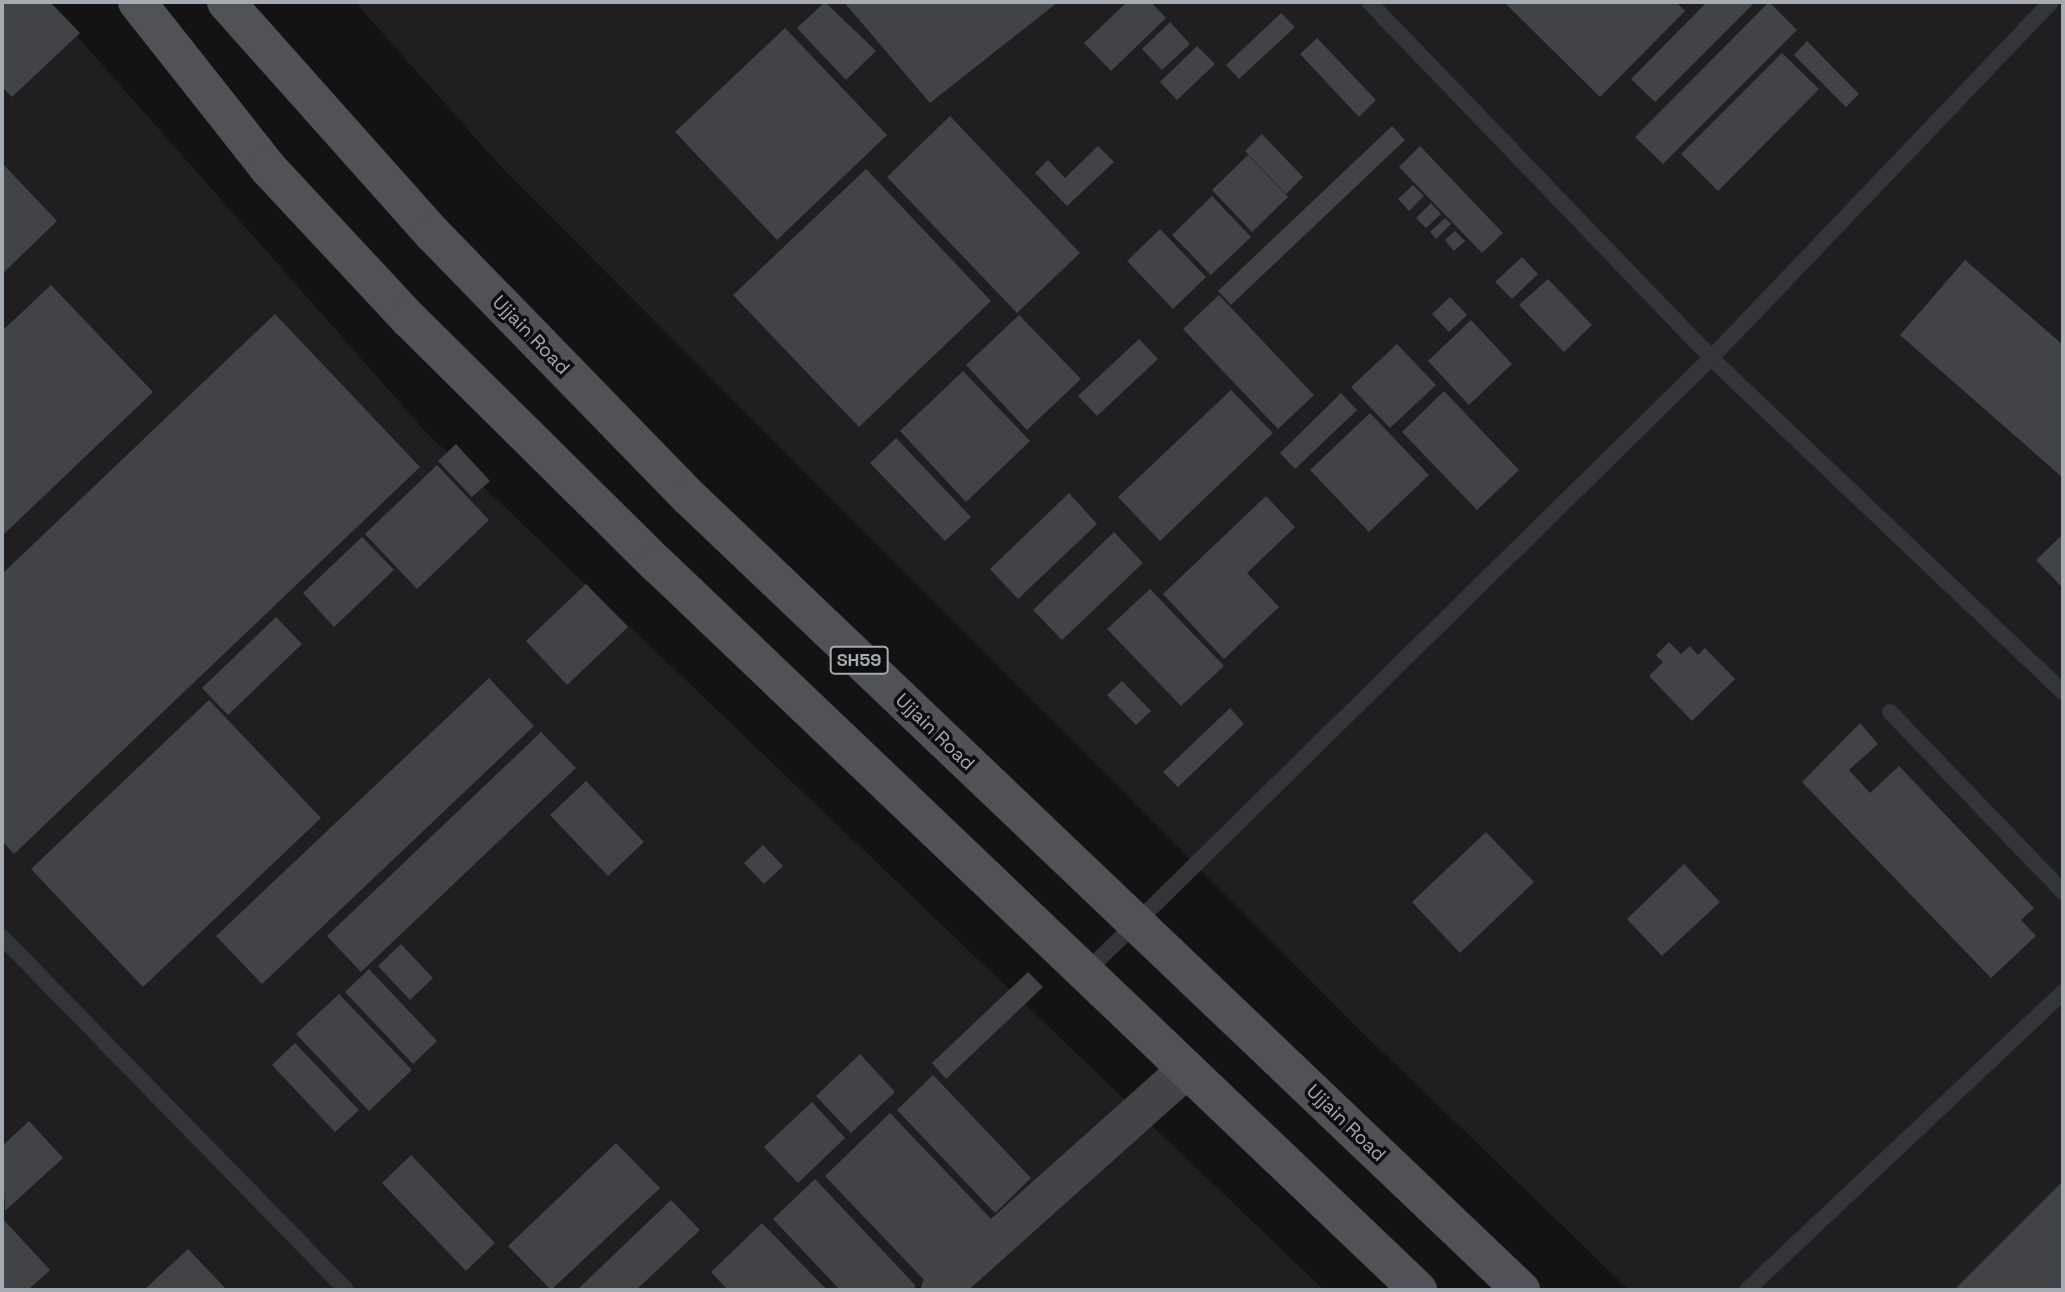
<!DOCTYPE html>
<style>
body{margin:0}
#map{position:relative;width:2065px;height:1292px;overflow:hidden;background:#131314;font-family:"Space Grotesk",sans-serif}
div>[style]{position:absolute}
.built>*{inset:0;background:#1f1f21}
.building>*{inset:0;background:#424347}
.lane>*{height:16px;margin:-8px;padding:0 8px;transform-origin:8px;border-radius:8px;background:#343539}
.secondary>*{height:38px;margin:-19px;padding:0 19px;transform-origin:19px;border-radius:19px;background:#424448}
.primary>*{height:38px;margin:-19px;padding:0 19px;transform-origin:19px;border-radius:19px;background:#505257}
span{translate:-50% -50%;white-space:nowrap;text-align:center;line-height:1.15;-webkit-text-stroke:7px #0e0e0f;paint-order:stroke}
.shield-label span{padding:2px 5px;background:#0e0e0f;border:2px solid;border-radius:5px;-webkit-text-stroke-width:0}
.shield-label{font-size:18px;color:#a5abb3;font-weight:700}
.street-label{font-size:19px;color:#a5abb3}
.frame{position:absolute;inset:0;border:4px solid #a5abb3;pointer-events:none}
</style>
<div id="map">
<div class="built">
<i style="clip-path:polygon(2px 2px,47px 2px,425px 431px,1324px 1290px,2px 1290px)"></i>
<i style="clip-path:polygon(355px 2px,2063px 2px,2063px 1290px,1629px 1290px,1364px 1034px,502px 168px)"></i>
</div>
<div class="building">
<i style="clip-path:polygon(2px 2px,50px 2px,80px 33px,12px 97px,2px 87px)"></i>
<i style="clip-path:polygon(825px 2px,876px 51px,846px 80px,797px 28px)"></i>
<i style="clip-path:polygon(844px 2px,1058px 2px,930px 103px)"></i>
<i style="clip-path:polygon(1127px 2px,1151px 2px,1166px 18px,1111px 71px,1084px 43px)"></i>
<i style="clip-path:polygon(1504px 2px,1676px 2px,1685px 11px,1600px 97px)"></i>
<i style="clip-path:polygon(1707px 2px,1755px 2px,1655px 102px,1631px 79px)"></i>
<i style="clip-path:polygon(1769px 2px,1797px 30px,1663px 164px,1635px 137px)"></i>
<i style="clip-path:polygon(1281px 13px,1295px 27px,1239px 79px,1226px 65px)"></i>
<i style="clip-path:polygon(1170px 22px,1190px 44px,1162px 70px,1142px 49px)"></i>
<i style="clip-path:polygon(785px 28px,887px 135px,777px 240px,675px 132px)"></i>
<i style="clip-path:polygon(1317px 38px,1376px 100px,1359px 117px,1300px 54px)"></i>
<i style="clip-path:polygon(1807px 41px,1859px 94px,1846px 107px,1794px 55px)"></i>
<i style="clip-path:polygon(1197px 46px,1215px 64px,1177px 100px,1160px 82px)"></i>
<i style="clip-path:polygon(1782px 53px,1819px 89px,1718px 191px,1681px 154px)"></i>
<i style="clip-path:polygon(950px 116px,1080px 253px,1017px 313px,887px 177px)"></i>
<i style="clip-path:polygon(1392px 126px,1405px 140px,1231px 305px,1218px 291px)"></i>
<i style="clip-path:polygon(1262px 134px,1303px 177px,1286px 194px,1245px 151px)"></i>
<i style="clip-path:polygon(1098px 146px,1114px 162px,1067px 206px,1035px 173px,1048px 160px,1065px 178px)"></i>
<i style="clip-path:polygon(1420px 146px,1503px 233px,1482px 253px,1399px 167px)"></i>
<i style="clip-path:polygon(1248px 155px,1288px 197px,1252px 232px,1212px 190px)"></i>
<i style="clip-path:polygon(2px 163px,57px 221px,2px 274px)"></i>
<i style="clip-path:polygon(866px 169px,991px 301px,859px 427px,733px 295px)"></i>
<i style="clip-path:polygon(1413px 185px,1424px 196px,1409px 211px,1398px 199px)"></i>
<i style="clip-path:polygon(1212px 196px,1251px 237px,1211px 275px,1172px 235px)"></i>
<i style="clip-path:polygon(1431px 203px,1441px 214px,1426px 228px,1416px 218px)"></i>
<i style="clip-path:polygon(1445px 218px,1451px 224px,1436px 239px,1430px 232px)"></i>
<i style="clip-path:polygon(1160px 229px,1206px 277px,1173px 309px,1127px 261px)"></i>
<i style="clip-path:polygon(1455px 231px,1465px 241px,1454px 251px,1445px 240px)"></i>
<i style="clip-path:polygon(1522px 257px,1538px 274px,1512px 299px,1495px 282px)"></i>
<i style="clip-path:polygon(1965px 260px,2063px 345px,2063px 478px,1900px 335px)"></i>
<i style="clip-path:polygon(1548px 279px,1592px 325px,1564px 352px,1519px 305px)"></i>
<i style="clip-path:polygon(51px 285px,153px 392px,2px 536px,2px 331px)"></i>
<i style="clip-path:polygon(1219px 295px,1314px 395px,1278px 429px,1183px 329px)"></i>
<i style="clip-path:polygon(1450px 297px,1467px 315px,1449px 332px,1432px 314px)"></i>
<i style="clip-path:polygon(275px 314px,420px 467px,14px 854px,2px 841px,2px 574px)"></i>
<i style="clip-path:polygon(1019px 315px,1081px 379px,1027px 430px,966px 365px)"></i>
<i style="clip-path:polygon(1471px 320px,1512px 364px,1469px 405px,1428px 361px)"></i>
<i style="clip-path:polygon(1139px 339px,1158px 359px,1097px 416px,1078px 396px)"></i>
<i style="clip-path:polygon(1397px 344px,1436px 385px,1390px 428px,1351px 387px)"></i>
<i style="clip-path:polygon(963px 371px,1030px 441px,966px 502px,900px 431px)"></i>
<i style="clip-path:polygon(1231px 390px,1273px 433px,1160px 541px,1118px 497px)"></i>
<i style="clip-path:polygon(1444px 391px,1519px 470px,1477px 510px,1402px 432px)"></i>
<i style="clip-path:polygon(1341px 393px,1357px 410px,1295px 469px,1280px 453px)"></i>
<i style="clip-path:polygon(1370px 413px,1429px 475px,1369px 532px,1310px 470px)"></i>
<i style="clip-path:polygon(896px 438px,971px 517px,945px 541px,870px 463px)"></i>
<i style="clip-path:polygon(456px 444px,490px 481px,472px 497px,438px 461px)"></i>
<i style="clip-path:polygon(437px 465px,489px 520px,417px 589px,365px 534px)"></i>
<i style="clip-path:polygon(1069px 493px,1097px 524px,1018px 599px,990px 569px)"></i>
<i style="clip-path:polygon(1266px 496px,1295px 527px,1247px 573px,1279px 607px,1224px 659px,1163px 594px)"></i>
<i style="clip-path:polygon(1114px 532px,1143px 563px,1062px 640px,1033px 610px)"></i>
<i style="clip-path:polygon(2063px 534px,2063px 588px,2036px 560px)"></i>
<i style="clip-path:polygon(362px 537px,394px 570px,334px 627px,303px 593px)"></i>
<i style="clip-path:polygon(586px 584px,628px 627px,567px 685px,526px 641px)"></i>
<i style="clip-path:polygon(1150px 589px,1224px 666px,1181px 706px,1107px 629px)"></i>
<i style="clip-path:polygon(276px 617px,302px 644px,228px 715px,202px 688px)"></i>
<i style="clip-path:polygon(1669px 642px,1681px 654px,1690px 646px,1698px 655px,1705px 648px,1735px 679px,1692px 721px,1649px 676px,1663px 662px,1656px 655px)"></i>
<i style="clip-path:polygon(489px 678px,534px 726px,262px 984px,216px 936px)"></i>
<i style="clip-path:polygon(1122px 681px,1151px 711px,1136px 725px,1107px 695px)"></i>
<i style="clip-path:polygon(209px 700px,321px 818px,143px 987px,31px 869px)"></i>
<i style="clip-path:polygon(1230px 708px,1244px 724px,1178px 787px,1163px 772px)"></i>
<i style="clip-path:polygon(1860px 723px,1878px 744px,1849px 770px,1870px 793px,1899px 766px,2034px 908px,2021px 920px,2036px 936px,1991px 978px,1802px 782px)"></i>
<i style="clip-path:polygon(541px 732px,576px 768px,361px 972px,327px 936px)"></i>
<i style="clip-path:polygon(586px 781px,644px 842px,608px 876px,550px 815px)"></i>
<i style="clip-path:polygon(1486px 832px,1534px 882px,1460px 953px,1412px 902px)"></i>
<i style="clip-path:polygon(763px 845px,783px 866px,764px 884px,744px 863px)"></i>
<i style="clip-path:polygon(1684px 864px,1720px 902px,1662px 956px,1627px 919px)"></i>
<i style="clip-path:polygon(401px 944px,433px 978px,410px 1000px,378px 966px)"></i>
<i style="clip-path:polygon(369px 969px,437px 1041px,413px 1064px,345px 992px)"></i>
<i style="clip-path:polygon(1028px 972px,1043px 987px,946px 1079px,932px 1063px)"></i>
<i style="clip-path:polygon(339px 994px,412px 1070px,369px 1111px,296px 1034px)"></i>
<i style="clip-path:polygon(295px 1043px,359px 1110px,335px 1132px,272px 1065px)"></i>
<i style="clip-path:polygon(860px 1054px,895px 1092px,851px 1133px,816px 1096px)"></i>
<i style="clip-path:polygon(933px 1075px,1031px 1178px,995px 1213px,897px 1110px)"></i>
<i style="clip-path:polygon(812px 1102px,845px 1138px,798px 1183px,764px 1147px)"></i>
<i style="clip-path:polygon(890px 1113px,993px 1221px,927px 1283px,825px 1176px)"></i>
<i style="clip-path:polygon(29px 1121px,63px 1158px,5px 1211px,2px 1146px)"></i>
<i style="clip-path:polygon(616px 1143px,660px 1188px,551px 1290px,508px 1246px)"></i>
<i style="clip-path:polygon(411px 1155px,495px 1243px,466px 1271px,382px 1183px)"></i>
<i style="clip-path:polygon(815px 1179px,916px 1286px,912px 1290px,840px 1290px,773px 1219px)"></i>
<i style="clip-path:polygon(2063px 1181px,2063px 1290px,1954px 1290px)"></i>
<i style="clip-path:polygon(671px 1200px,700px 1230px,636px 1290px,577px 1290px)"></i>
<i style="clip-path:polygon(2px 1218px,50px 1270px,28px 1290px,2px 1290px)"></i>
<i style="clip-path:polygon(762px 1223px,827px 1290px,728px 1290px,711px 1272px)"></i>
<i style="clip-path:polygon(188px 1249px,227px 1290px,144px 1290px)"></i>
</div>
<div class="lane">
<i style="left:1369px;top:2px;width:494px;rotate:46.1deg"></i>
<i style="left:1711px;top:358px;width:485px;rotate:43.5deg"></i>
<i style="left:1890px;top:712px;width:250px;rotate:46.1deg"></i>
<i style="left:2px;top:937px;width:493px;rotate:45.7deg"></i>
<i style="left:1086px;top:972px;width:876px;rotate:-44.49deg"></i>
<i style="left:1711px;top:358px;width:492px;rotate:-46.3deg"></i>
<i style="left:1747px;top:1290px;width:434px;rotate:-43.3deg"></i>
</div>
<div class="secondary">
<i style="left:940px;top:1290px;width:331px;rotate:-41.8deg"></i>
</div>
<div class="primary">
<i style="left:137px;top:2px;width:211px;rotate:51.7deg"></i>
<i style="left:268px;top:168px;width:207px;rotate:47deg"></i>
<i style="left:409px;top:319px;width:349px;rotate:44.7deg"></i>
<i style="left:657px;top:564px;width:1052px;rotate:43.65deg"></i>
<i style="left:226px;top:2px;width:311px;rotate:48.3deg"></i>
<i style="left:433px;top:234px;width:368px;rotate:45.8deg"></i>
<i style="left:690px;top:498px;width:1148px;rotate:43.62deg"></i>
</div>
<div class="shield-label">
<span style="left:859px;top:660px">SH59</span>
</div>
<div class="street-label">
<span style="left:531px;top:335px;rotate:46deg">Ujjain Road</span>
<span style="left:935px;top:732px;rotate:44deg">Ujjain Road</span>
<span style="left:1346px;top:1123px;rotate:44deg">Ujjain Road</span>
</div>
<div class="frame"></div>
</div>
